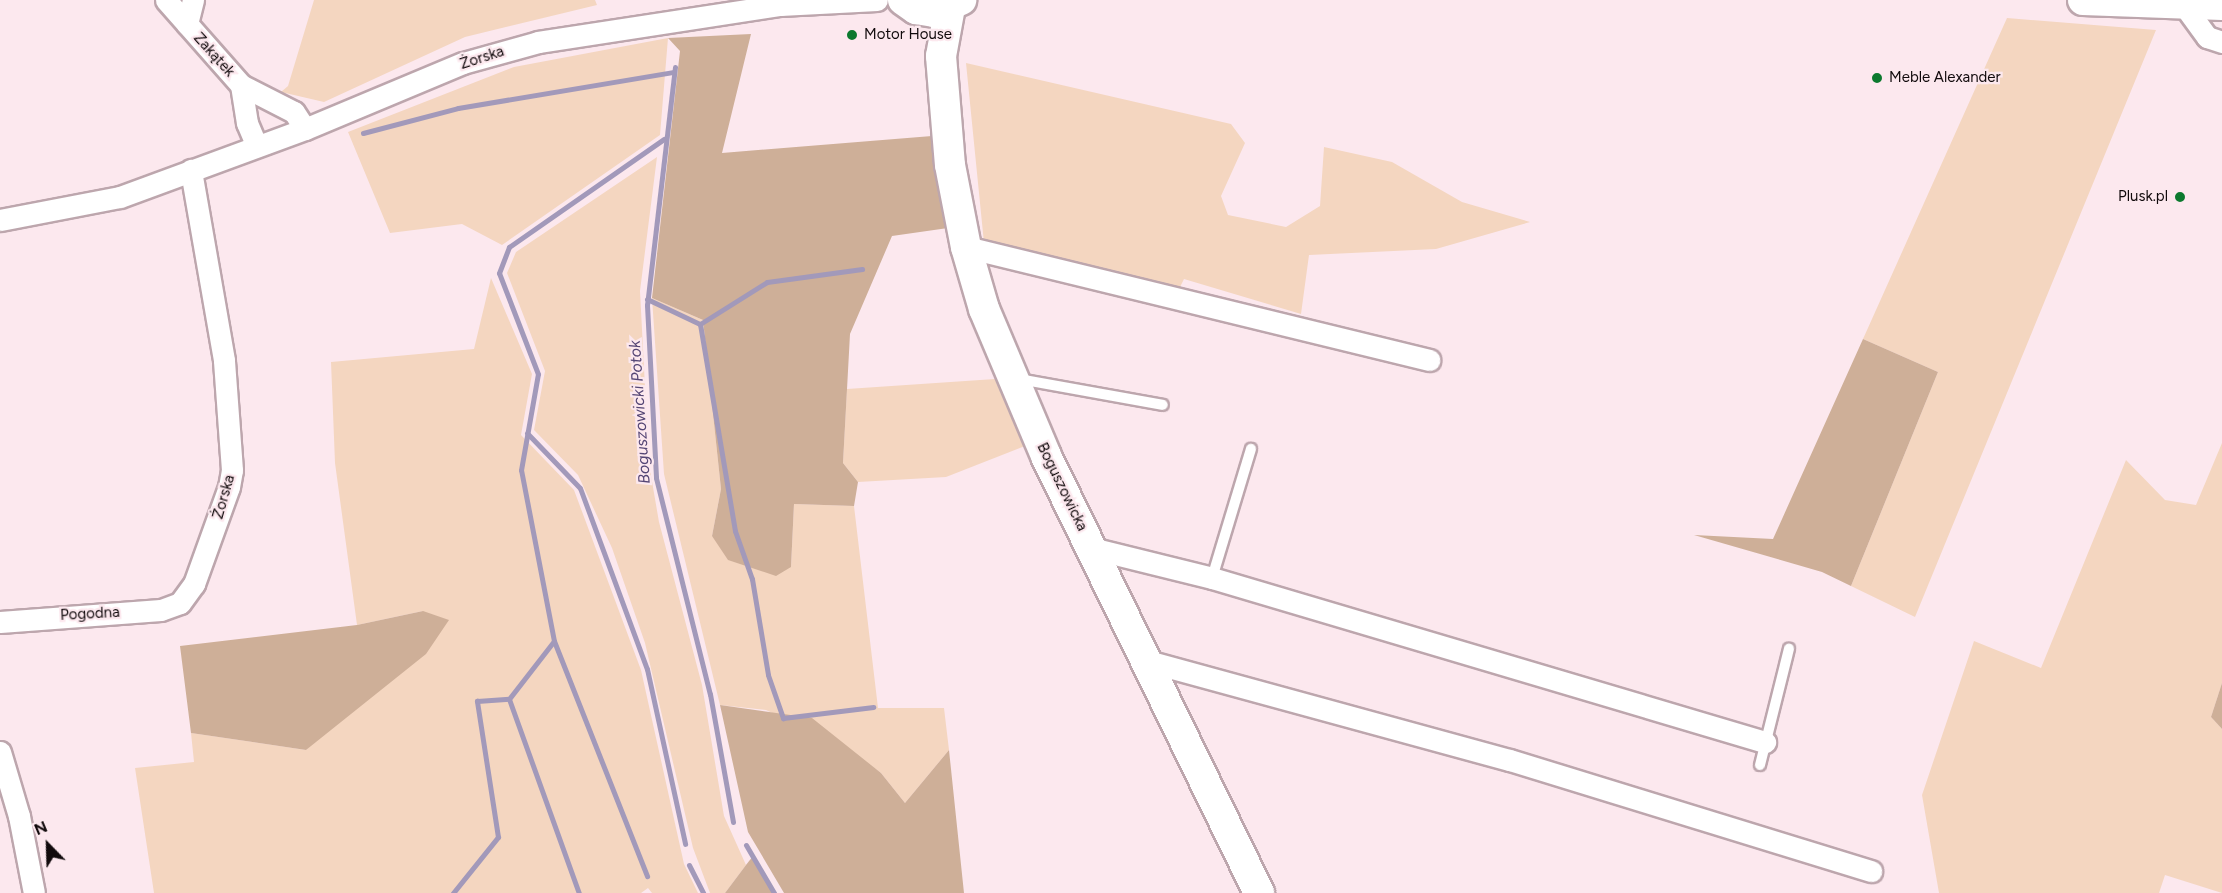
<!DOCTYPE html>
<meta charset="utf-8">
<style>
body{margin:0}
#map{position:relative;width:2222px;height:893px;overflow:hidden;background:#fce8ee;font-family:Figtree,sans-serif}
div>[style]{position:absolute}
.green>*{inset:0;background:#f4d6c0}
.forest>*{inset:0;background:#ceaf98}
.stream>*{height:5px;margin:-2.5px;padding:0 2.5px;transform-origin:2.5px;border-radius:2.5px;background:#a299ba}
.roads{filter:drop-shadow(2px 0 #bda6ad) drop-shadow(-2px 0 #bda6ad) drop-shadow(0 2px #bda6ad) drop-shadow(0 -2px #bda6ad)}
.lane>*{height:10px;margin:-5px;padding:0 5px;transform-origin:5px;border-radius:5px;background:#fff}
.street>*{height:21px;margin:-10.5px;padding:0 10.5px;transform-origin:10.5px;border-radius:10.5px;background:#fff}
.secondary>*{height:30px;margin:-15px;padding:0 15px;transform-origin:15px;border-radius:15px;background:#fff}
.dots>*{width:16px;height:16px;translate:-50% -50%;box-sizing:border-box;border:3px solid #fce8ee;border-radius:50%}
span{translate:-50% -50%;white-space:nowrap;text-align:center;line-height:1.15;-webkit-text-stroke:4.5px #fce8ee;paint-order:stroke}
.poi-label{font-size:15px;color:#110a0c}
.left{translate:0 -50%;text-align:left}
.right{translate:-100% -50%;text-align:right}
.street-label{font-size:15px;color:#110a0c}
.water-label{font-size:16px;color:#554675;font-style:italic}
.north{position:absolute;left:18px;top:815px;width:60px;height:60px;-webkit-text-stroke:4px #fce8ee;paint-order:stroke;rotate:337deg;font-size:16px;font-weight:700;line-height:24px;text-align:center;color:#110a0c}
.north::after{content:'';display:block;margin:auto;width:21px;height:27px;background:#110a0c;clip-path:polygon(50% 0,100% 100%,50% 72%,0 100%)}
</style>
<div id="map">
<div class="green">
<i style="clip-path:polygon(314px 0,595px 0,597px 5px,465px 37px,324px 102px,281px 92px,288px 86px)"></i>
<i style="clip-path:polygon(2007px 18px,2156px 30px,1915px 617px,1851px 586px,1938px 372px,1863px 339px)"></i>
<i style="clip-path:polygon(668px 38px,660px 135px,502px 245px,462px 224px,390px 233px,348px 132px,514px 67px)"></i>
<i style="clip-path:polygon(966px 63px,1231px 124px,1245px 143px,1221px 196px,1228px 215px,1286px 227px,1320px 206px,1324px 147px,1392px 162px,1462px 202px,1530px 222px,1436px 249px,1309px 255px,1301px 314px,1184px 279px,1178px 291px,984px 243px)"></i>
<i style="clip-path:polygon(657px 157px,640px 291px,649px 464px,659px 522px,702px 685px,724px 816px,746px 865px,725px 893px,710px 893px,693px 848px,645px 643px,612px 548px,578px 475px,534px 430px,545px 371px,507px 273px,516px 252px)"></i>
<i style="clip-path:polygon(491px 278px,532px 374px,521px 435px,574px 490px,641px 670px,684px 864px,698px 893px,652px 893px,648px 888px,641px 893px,154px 893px,135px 768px,194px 762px,191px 733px,306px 750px,423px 611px,357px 625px,335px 463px,331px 362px,474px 349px)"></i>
<i style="clip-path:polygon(652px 298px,703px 320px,721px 489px,712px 536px,791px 567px,794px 504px,854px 506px,878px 708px,944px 708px,949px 750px,905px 803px,881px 773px,852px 752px,766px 710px,720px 705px,664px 474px)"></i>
<i style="clip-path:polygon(995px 379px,1025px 446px,946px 477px,858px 482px,843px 463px,847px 389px)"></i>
<i style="clip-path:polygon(2222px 443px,2222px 683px,2211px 717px,2222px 729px,2222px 893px,2165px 875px,2159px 893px,1939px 893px,1922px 795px,1974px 641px,2041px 668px,2126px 460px,2165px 500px,2196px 505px)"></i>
</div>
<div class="forest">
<i style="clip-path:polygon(751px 34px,722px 153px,932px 136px,948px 228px,892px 236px,850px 334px,843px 463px,858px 482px,854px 506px,794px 504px,791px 567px,776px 576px,728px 560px,712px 536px,721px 489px,703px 320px,652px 298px,680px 51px,668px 38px)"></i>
<i style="clip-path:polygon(1863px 339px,1938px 372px,1851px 586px,1822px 572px,1694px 535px,1773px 539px)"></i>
<i style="clip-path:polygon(423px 611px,449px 620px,426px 654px,306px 750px,191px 733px,180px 646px,357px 625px)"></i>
<i style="clip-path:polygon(2222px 683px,2222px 729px,2211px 717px)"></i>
<i style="clip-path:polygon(720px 705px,812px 718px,881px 773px,905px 803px,949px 750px,964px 893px,784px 893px,748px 832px)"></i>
<i style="clip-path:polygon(753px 856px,774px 893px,725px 893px,746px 865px)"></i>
</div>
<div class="stream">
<i style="left:675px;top:67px;width:240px;rotate:96.7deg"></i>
<i style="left:647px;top:305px;width:173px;rotate:87deg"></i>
<i style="left:656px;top:478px;width:223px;rotate:76deg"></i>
<i style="left:710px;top:694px;width:130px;rotate:79.8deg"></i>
<i style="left:363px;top:133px;width:98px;rotate:-14.7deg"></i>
<i style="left:458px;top:108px;width:219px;rotate:-9.5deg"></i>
<i style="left:647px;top:299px;width:59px;rotate:25.3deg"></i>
<i style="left:700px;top:324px;width:210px;rotate:80.4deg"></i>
<i style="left:735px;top:531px;width:51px;rotate:70.5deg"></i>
<i style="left:752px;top:579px;width:97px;rotate:80.5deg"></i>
<i style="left:768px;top:675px;width:46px;rotate:70.8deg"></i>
<i style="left:783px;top:718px;width:91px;rotate:-7deg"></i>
<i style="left:700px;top:324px;width:79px;rotate:-32.1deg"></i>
<i style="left:767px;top:282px;width:96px;rotate:-7.8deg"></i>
<i style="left:527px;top:433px;width:76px;rotate:46.1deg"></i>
<i style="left:580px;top:488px;width:193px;rotate:69.7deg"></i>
<i style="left:647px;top:669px;width:179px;rotate:77.7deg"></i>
<i style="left:554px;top:641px;width:253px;rotate:68.4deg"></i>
<i style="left:509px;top:699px;width:206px;rotate:70.2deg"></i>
<i style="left:746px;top:845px;width:56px;rotate:59.7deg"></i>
<i style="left:689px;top:865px;width:31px;rotate:63deg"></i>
<i style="left:453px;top:893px;width:72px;rotate:-51.2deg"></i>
<i style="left:498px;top:837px;width:138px;rotate:-98.8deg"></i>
<i style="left:477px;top:701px;width:32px;rotate:-4deg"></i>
<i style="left:509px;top:699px;width:73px;rotate:-52.2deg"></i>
<i style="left:554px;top:641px;width:174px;rotate:-100.9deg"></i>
<i style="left:521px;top:470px;width:97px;rotate:-80deg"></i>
<i style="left:538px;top:374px;width:108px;rotate:-111.1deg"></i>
<i style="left:499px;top:273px;width:28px;rotate:-69deg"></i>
<i style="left:509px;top:247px;width:189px;rotate:-34.9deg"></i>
</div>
<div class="roads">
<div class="lane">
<i style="left:1019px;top:379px;width:146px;rotate:10.2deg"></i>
<i style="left:1212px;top:578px;width:135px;rotate:-73.2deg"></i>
<i style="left:1760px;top:765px;width:120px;rotate:-76deg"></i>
</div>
<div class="street">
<i style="left:166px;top:0;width:113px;rotate:48.6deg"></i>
<i style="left:241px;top:85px;width:59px;rotate:27deg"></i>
<i style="left:294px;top:112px;width:20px;rotate:57deg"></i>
<i style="left:2183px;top:4px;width:41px;rotate:54deg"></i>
<i style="left:2207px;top:37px;width:16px;rotate:18deg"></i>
<i style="left:187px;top:24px;width:25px;rotate:-76deg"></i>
<i style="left:241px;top:85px;width:38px;rotate:81deg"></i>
<i style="left:247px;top:123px;width:25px;rotate:67deg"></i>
<i style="left:0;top:220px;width:122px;rotate:-10.9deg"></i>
<i style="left:120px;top:197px;width:197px;rotate:-20.2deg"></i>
<i style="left:305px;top:129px;width:171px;rotate:-22.7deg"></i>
<i style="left:463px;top:63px;width:78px;rotate:-15.6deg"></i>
<i style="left:538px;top:42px;width:245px;rotate:-8.7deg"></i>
<i style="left:780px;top:5px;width:97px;rotate:-3deg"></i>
<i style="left:966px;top:247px;width:477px;rotate:13.7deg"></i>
<i style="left:1091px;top:548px;width:125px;rotate:13.9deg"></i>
<i style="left:1212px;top:578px;width:577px;rotate:16.52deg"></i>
<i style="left:0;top:622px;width:161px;rotate:-4.3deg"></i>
<i style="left:161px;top:610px;width:20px;rotate:-20deg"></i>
<i style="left:180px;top:603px;width:24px;rotate:-54deg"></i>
<i style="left:194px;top:584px;width:103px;rotate:-70.2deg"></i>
<i style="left:229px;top:487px;width:17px;rotate:-80deg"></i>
<i style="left:232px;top:470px;width:110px;rotate:-94.2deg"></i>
<i style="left:224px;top:360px;width:193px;rotate:-99.9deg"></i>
<i style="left:1147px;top:661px;width:376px;rotate:15.3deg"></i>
<i style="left:1510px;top:760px;width:378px;rotate:17.1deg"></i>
<i style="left:0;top:752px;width:67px;rotate:73.5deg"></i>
<i style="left:19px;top:816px;width:78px;rotate:79deg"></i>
</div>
<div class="secondary">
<i style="left:903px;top:0;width:16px;rotate:35deg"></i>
<i style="left:916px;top:9px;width:18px;rotate:9deg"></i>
<i style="left:934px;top:12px;width:30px;rotate:-24deg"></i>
<i style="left:2083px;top:0;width:139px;rotate:2.1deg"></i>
<i style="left:950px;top:7px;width:50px;rotate:100.4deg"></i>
<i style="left:941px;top:56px;width:109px;rotate:85.3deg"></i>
<i style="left:950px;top:165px;width:84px;rotate:79deg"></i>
<i style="left:966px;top:247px;width:65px;rotate:73.8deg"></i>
<i style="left:984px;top:309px;width:160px;rotate:67.1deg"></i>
<i style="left:1046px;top:456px;width:486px;rotate:64deg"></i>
</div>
</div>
<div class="dots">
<i style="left:852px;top:35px;background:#0c792e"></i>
<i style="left:1877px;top:78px;background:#0c792e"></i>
<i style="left:2180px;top:197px;background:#0c792e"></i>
</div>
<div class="poi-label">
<span class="left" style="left:864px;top:35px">Motor House</span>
<span class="left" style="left:1889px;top:78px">Meble Alexander</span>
<span class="right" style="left:2168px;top:197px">Plusk.pl</span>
</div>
<div class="street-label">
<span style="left:214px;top:55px;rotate:48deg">Zakątek</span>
<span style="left:482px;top:58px;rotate:-18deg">Żorska</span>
<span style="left:1062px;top:487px;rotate:64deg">Boguszowicka</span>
<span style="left:224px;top:497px;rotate:-74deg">Żorska</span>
<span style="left:90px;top:614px;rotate:-3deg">Pogodna</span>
</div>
<div class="water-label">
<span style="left:640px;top:412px;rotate:-94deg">Boguszowicki Potok</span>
</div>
<div class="north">N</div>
</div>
